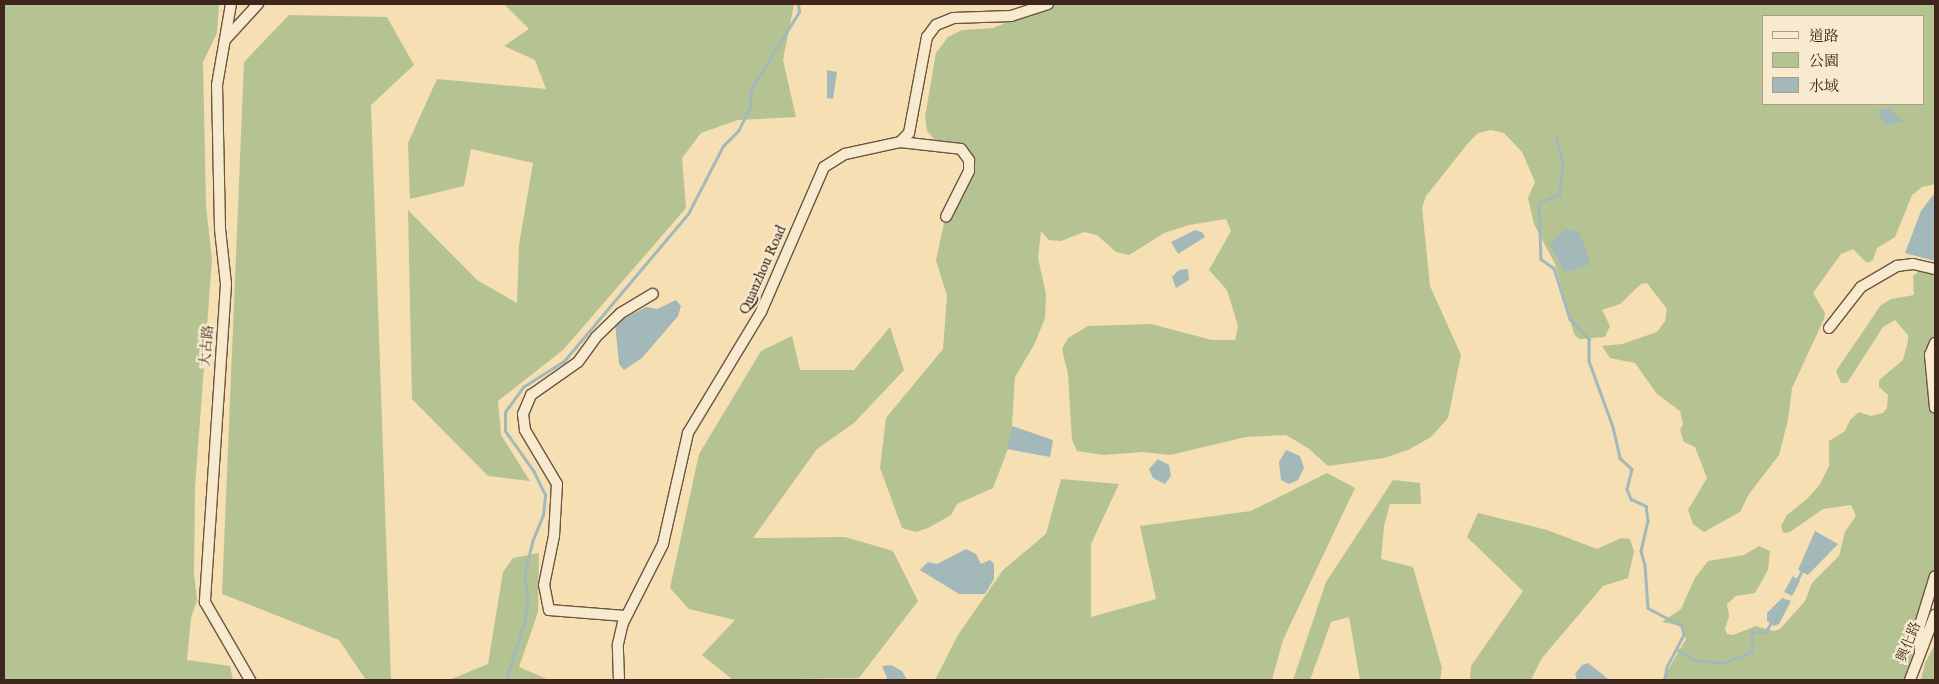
<!DOCTYPE html>
<meta charset="utf-8">
<style>
body{margin:0}
#map{position:relative;width:1939px;height:684px;overflow:hidden;background:#f5dfb3;font-family:"IM FELL English","Noto Serif TC",serif}
div>[style]{position:absolute}
.green>*{inset:0;background:#b5c392}
.water>*{inset:0;background:#a3b9b9}
.stream>*{height:2.5px;margin:-1.25px;padding:0 1.25px;transform-origin:1.25px;border-radius:1.25px;background:#a3b9b9}
.roads{filter:drop-shadow(1px 0 #6c5442) drop-shadow(-1px 0 #6c5442) drop-shadow(0 1px #6c5442) drop-shadow(0 -1px #6c5442)}
.minor>*{height:10px;margin:-5px;padding:0 5px;transform-origin:5px;border-radius:5px;background:#f8eace}
span{translate:-50% -50%;white-space:nowrap;text-align:center;line-height:1.15;-webkit-text-stroke:4.5px #f8eace;paint-order:stroke}
.street-label{font-size:14px;color:#3e261d}
.frame{position:absolute;inset:0;border:5px solid #3e261d;pointer-events:none}
.legend{position:absolute;left:1762px;top:15px;width:162px;height:90px;box-sizing:border-box;background:#f8eace;border:1px solid #ae9c87;margin:0;padding:6px 9px;list-style:none;font-size:15px;color:#3e261d}
.legend li{display:flex;align-items:center;gap:10px;height:25px}
.legend b{width:25px;border:1px solid #ae9c87}
</style>
<div id="map">
<div class="green">
<i style="clip-path:polygon(4px 4px,219px 4px,217px 33px,203px 62px,206px 205px,212px 260px,195px 487px,194px 574px,197px 600px,191px 618px,187px 660px,230px 666px,233px 680px,4px 680px)"></i>
<i style="clip-path:polygon(504px 4px,794px 4px,783px 60px,796px 117px,738px 120px,701px 133px,682px 158px,686px 208px,563px 350px,498px 401px,501px 435px,530px 481px,488px 476px,412px 399px,408px 210px,477px 280px,517px 303px,519px 245px,533px 163px,471px 149px,464px 186px,410px 199px,408px 143px,437px 79px,546px 89px,535px 60px,504px 46px,529px 29px)"></i>
<i style="clip-path:polygon(evenodd,1044px 4px,1935px 4px,1935px 184px,1922px 187px,1912px 195px,1895px 237px,1877px 248px,1873px 260px,1867px 263px,1853px 249px,1841px 254px,1813px 293px,1825px 313px,1824px 319px,1792px 388px,1788px 420px,1779px 455px,1749px 494px,1740px 512px,1704px 532px,1693px 524px,1688px 510px,1707px 478px,1695px 447px,1684px 442px,1680px 430px,1683px 424px,1680px 411px,1657px 394px,1635px 363px,1610px 358px,1602px 346px,1622px 344px,1657px 332px,1665px 321px,1667px 309px,1647px 283px,1641px 284px,1620px 304px,1602px 310px,1610px 326px,1605px 337px,1579px 339px,1574px 334px,1555px 264px,1534px 224px,1528px 198px,1535px 182px,1522px 152px,1504px 133px,1491px 130px,1478px 133px,1469px 142px,1426px 196px,1422px 208px,1430px 286px,1461px 355px,1448px 418px,1431px 437px,1408px 450px,1384px 458px,1328px 466px,1308px 448px,1286px 435px,1246px 437px,1170px 455px,1143px 452px,1103px 455px,1077px 451px,1072px 440px,1068px 374px,1062px 349px,1068px 338px,1088px 326px,1151px 324px,1212px 340px,1235px 340px,1238px 326px,1227px 290px,1209px 270px,1231px 231px,1226px 219px,1189px 225px,1164px 233px,1129px 255px,1116px 252px,1097px 235px,1084px 232px,1061px 241px,1049px 240px,1041px 231px,1038px 258px,1046px 294px,1045px 318px,1035px 343px,1015px 377px,1011px 441px,993px 488px,957px 504px,951px 515px,928px 528px,916px 532px,902px 528px,880px 468px,886px 418px,943px 349px,947px 296px,936px 260px,944px 223px,969px 182px,968px 157px,959px 148px,935px 140px,927px 131px,925px 117px,936px 53px,948px 37px,962px 30px,993px 28px,1028px 14px,1044px 4px,1763px 16px,1923px 16px,1923px 104px,1763px 104px,1763px 16px)"></i>
<i style="clip-path:polygon(289px 15px,387px 17px,414px 65px,371px 105px,391px 680px,366px 680px,339px 640px,222px 594px,244px 62px)"></i>
<i style="clip-path:polygon(1922px 269px,1935px 273px,1935px 588px,1909px 639px,1913px 657px,1906px 680px,1662px 680px,1686px 639px,1682px 626px,1662px 622px,1681px 609px,1695px 578px,1708px 561px,1744px 555px,1759px 546px,1770px 551px,1768px 570px,1755px 593px,1736px 596px,1727px 604px,1729px 616px,1725px 629px,1727px 634px,1733px 635px,1756px 626px,1774px 631px,1780px 629px,1805px 601px,1812px 583px,1839px 556px,1845px 532px,1856px 516px,1851px 505px,1823px 509px,1790px 532px,1783px 533px,1781px 526px,1787px 515px,1807px 499px,1820px 484px,1829px 466px,1829px 441px,1845px 431px,1850px 420px,1859px 412px,1871px 416px,1883px 413px,1887px 408px,1888px 395px,1879px 387px,1879px 380px,1903px 360px,1908px 341px,1908px 335px,1895px 320px,1883px 327px,1847px 383px,1841px 383px,1836px 371px,1881px 305px,1891px 299px,1914px 295px,1913px 276px)"></i>
<i style="clip-path:polygon(890px 327px,904px 370px,854px 423px,817px 449px,753px 538px,845px 537px,893px 551px,918px 601px,859px 678px,733px 680px,702px 655px,735px 620px,689px 609px,670px 588px,699px 454px,761px 351px,792px 336px,800px 370px,854px 370px)"></i>
<i style="clip-path:polygon(1327px 473px,1355px 488px,1283px 640px,1272px 680px,935px 680px,958px 635px,1003px 570px,1046px 534px,1061px 479px,1119px 484px,1091px 544px,1091px 617px,1156px 599px,1140px 526px,1251px 511px)"></i>
<i style="clip-path:polygon(1393px 480px,1420px 483px,1421px 504px,1390px 504px,1384px 526px,1381px 559px,1413px 567px,1442px 668px,1440px 680px,1360px 680px,1349px 617px,1331px 622px,1310px 680px,1293px 680px,1326px 582px)"></i>
<i style="clip-path:polygon(1478px 513px,1547px 530px,1597px 549px,1621px 538px,1630px 539px,1634px 552px,1628px 578px,1603px 586px,1542px 658px,1531px 680px,1470px 680px,1471px 666px,1523px 591px,1467px 537px)"></i>
<i style="clip-path:polygon(539px 553px,538px 612px,519px 667px,549px 680px,449px 680px,488px 664px,503px 572px,513px 558px)"></i>
<i style="clip-path:polygon(1935px 645px,1935px 680px,1921px 680px,1925px 663px)"></i>
</div>
<div class="water">
<i style="clip-path:polygon(827px 70px,837px 72px,833px 99px,827px 98px)"></i>
<i style="clip-path:polygon(1889px 108px,1903px 121px,1885px 126px,1878px 111px)"></i>
<i style="clip-path:polygon(1933px 195px,1935px 196px,1935px 261px,1905px 253px,1921px 211px)"></i>
<i style="clip-path:polygon(1564px 229px,1579px 232px,1591px 264px,1565px 273px,1550px 245px)"></i>
<i style="clip-path:polygon(1195px 230px,1202px 232px,1205px 237px,1178px 254px,1171px 242px)"></i>
<i style="clip-path:polygon(1188px 269px,1189px 280px,1176px 288px,1172px 277px,1179px 270px)"></i>
<i style="clip-path:polygon(676px 300px,681px 306px,678px 316px,642px 358px,624px 370px,619px 364px,615px 323px,646px 307px,657px 309px)"></i>
<i style="clip-path:polygon(1012px 426px,1053px 440px,1050px 457px,1007px 449px)"></i>
<i style="clip-path:polygon(1286px 450px,1300px 456px,1304px 468px,1298px 480px,1289px 484px,1281px 480px,1279px 462px)"></i>
<i style="clip-path:polygon(1158px 459px,1169px 465px,1171px 476px,1165px 484px,1153px 478px,1149px 469px)"></i>
<i style="clip-path:polygon(1815px 531px,1838px 544px,1808px 575px,1798px 570px)"></i>
<i style="clip-path:polygon(966px 549px,976px 554px,981px 564px,990px 560px,994px 564px,994px 579px,985px 594px,959px 594px,920px 570px,928px 562px,937px 564px)"></i>
<i style="clip-path:polygon(1793px 576px,1800px 581px,1792px 596px,1784px 592px)"></i>
<i style="clip-path:polygon(1782px 598px,1791px 601px,1779px 624px,1774px 626px,1767px 621px,1767px 613px)"></i>
<i style="clip-path:polygon(1588px 663px,1602px 674px,1609px 680px,1577px 680px,1575px 674px,1582px 665px)"></i>
<i style="clip-path:polygon(891px 665px,902px 671px,907px 680px,884px 680px,887px 678px,882px 666px)"></i>
</div>
<div class="stream">
<i style="left:1556px;top:137px;width:25px;rotate:74deg"></i>
<i style="left:1563px;top:161px;width:34px;rotate:95deg"></i>
<i style="left:1560px;top:195px;width:22px;rotate:159deg"></i>
<i style="left:1539px;top:203px;width:56px;rotate:88deg"></i>
<i style="left:1541px;top:259px;width:16px;rotate:35deg"></i>
<i style="left:1554px;top:268px;width:53px;rotate:72.6deg"></i>
<i style="left:1570px;top:319px;width:28px;rotate:46deg"></i>
<i style="left:1589px;top:339px;width:22px;rotate:90deg"></i>
<i style="left:1589px;top:361px;width:70px;rotate:70deg"></i>
<i style="left:1613px;top:427px;width:32px;rotate:77deg"></i>
<i style="left:1620px;top:458px;width:16px;rotate:43deg"></i>
<i style="left:1632px;top:469px;width:21px;rotate:104deg"></i>
<i style="left:1627px;top:489px;width:11px;rotate:68deg"></i>
<i style="left:1631px;top:499px;width:17px;rotate:25deg"></i>
<i style="left:1646px;top:506px;width:15px;rotate:82deg"></i>
<i style="left:1648px;top:521px;width:31px;rotate:103deg"></i>
<i style="left:1641px;top:551px;width:15px;rotate:74deg"></i>
<i style="left:1645px;top:565px;width:43px;rotate:86deg"></i>
<i style="left:1648px;top:608px;width:38px;rotate:28deg"></i>
<i style="left:1682px;top:626px;width:9px;rotate:77deg"></i>
<i style="left:1684px;top:635px;width:36px;rotate:118deg"></i>
<i style="left:1667px;top:667px;width:13px;rotate:99deg"></i>
<i style="left:1796px;top:582px;width:15px;rotate:-62deg"></i>
<i style="left:1677px;top:649px;width:20px;rotate:33deg"></i>
<i style="left:1694px;top:660px;width:29px;rotate:6deg"></i>
<i style="left:1723px;top:663px;width:31px;rotate:-21deg"></i>
<i style="left:1752px;top:652px;width:20px;rotate:-90deg"></i>
<i style="left:1752px;top:632px;width:13px;rotate:4deg"></i>
<i style="left:1765px;top:633px;width:14px;rotate:-60deg"></i>
<i style="left:506px;top:680px;width:60px;rotate:-72.5deg"></i>
<i style="left:524px;top:623px;width:24px;rotate:-81deg"></i>
<i style="left:528px;top:599px;width:22px;rotate:-100deg"></i>
<i style="left:524px;top:577px;width:36px;rotate:-77deg"></i>
<i style="left:532px;top:542px;width:29px;rotate:-68deg"></i>
<i style="left:543px;top:515px;width:20px;rotate:-84deg"></i>
<i style="left:545px;top:495px;width:25px;rotate:-116deg"></i>
<i style="left:534px;top:472px;width:50px;rotate:-125.3deg"></i>
<i style="left:505px;top:431px;width:19px;rotate:-90deg"></i>
<i style="left:505px;top:412px;width:31px;rotate:-54deg"></i>
<i style="left:523px;top:387px;width:49px;rotate:-32.4deg"></i>
<i style="left:564px;top:361px;width:192px;rotate:-49.9deg"></i>
<i style="left:688px;top:214px;width:76px;rotate:-62.8deg"></i>
<i style="left:723px;top:146px;width:21px;rotate:-45deg"></i>
<i style="left:738px;top:131px;width:27px;rotate:-63deg"></i>
<i style="left:750px;top:107px;width:18px;rotate:-87deg"></i>
<i style="left:751px;top:89px;width:91px;rotate:-58.1deg"></i>
<i style="left:799px;top:12px;width:8px;rotate:-97deg"></i>
</div>
<div class="roads">
<div class="minor">
<i style="left:231px;top:4px;width:82px;rotate:99.8deg"></i>
<i style="left:217px;top:85px;width:144px;rotate:88.8deg"></i>
<i style="left:220px;top:229px;width:55px;rotate:83.8deg"></i>
<i style="left:226px;top:284px;width:319px;rotate:93.8deg"></i>
<i style="left:205px;top:602px;width:90px;rotate:60deg"></i>
<i style="left:225px;top:40px;width:49px;rotate:-47.5deg"></i>
<i style="left:900px;top:142px;width:61px;rotate:6.5deg"></i>
<i style="left:961px;top:149px;width:14px;rotate:54deg"></i>
<i style="left:969px;top:160px;width:11px;rotate:90deg"></i>
<i style="left:969px;top:171px;width:51px;rotate:116.6deg"></i>
<i style="left:1829px;top:328px;width:52px;rotate:-52deg"></i>
<i style="left:1861px;top:287px;width:42px;rotate:-30.3deg"></i>
<i style="left:1897px;top:266px;width:16px;rotate:-7deg"></i>
<i style="left:1913px;top:264px;width:23px;rotate:13deg"></i>
<i style="left:1935px;top:343px;width:13px;rotate:113deg"></i>
<i style="left:1930px;top:355px;width:53px;rotate:84.6deg"></i>
<i style="left:625px;top:616px;width:76px;rotate:-175.5deg"></i>
<i style="left:549px;top:610px;width:25px;rotate:-101deg"></i>
<i style="left:544px;top:585px;width:50px;rotate:-78.5deg"></i>
<i style="left:554px;top:536px;width:52px;rotate:-86.7deg"></i>
<i style="left:557px;top:484px;width:63px;rotate:-120.7deg"></i>
<i style="left:525px;top:430px;width:16px;rotate:-97deg"></i>
<i style="left:523px;top:414px;width:21px;rotate:-67deg"></i>
<i style="left:531px;top:395px;width:57px;rotate:-35.1deg"></i>
<i style="left:578px;top:362px;width:31px;rotate:-54deg"></i>
<i style="left:596px;top:337px;width:35px;rotate:-44deg"></i>
<i style="left:621px;top:313px;width:37px;rotate:-31deg"></i>
<i style="left:1920px;top:652px;width:24px;rotate:-92deg"></i>
<i style="left:1919px;top:628px;width:54px;rotate:-72.9deg"></i>
<i style="left:619px;top:680px;width:36px;rotate:-92deg"></i>
<i style="left:618px;top:644px;width:22px;rotate:-77deg"></i>
<i style="left:623px;top:623px;width:89px;rotate:-63.1deg"></i>
<i style="left:663px;top:544px;width:114px;rotate:-77.3deg"></i>
<i style="left:688px;top:433px;width:141px;rotate:-58.9deg"></i>
<i style="left:761px;top:312px;width:158px;rotate:-66.5deg"></i>
<i style="left:824px;top:167px;width:25px;rotate:-32deg"></i>
<i style="left:845px;top:154px;width:56px;rotate:-12.3deg"></i>
<i style="left:900px;top:142px;width:13px;rotate:-45deg"></i>
<i style="left:909px;top:133px;width:98px;rotate:-79.4deg"></i>
<i style="left:927px;top:37px;width:15px;rotate:-53deg"></i>
<i style="left:936px;top:25px;width:18px;rotate:-22deg"></i>
<i style="left:953px;top:18px;width:58px;rotate:-2deg"></i>
<i style="left:1011px;top:16px;width:39px;rotate:-18deg"></i>
<i style="left:1910px;top:680px;width:70px;rotate:-69deg"></i>
</div>
</div>
<div class="street-label">
<span style="left:763px;top:270px;rotate:-66deg">Quanzhou Road</span>
<span style="left:207px;top:346px;rotate:-85deg">大古路</span>
<span style="left:1909px;top:642px;rotate:-68deg">興化路</span>
</div>
<div class="frame"></div>
<ul class="legend">
<li><b style="height:6px;background:#f8eace"></b>道路</li>
<li><b style="height:14px;background:#b5c392"></b>公園</li>
<li><b style="height:14px;background:#a3b9b9"></b>水域</li>
</ul>
</div>
